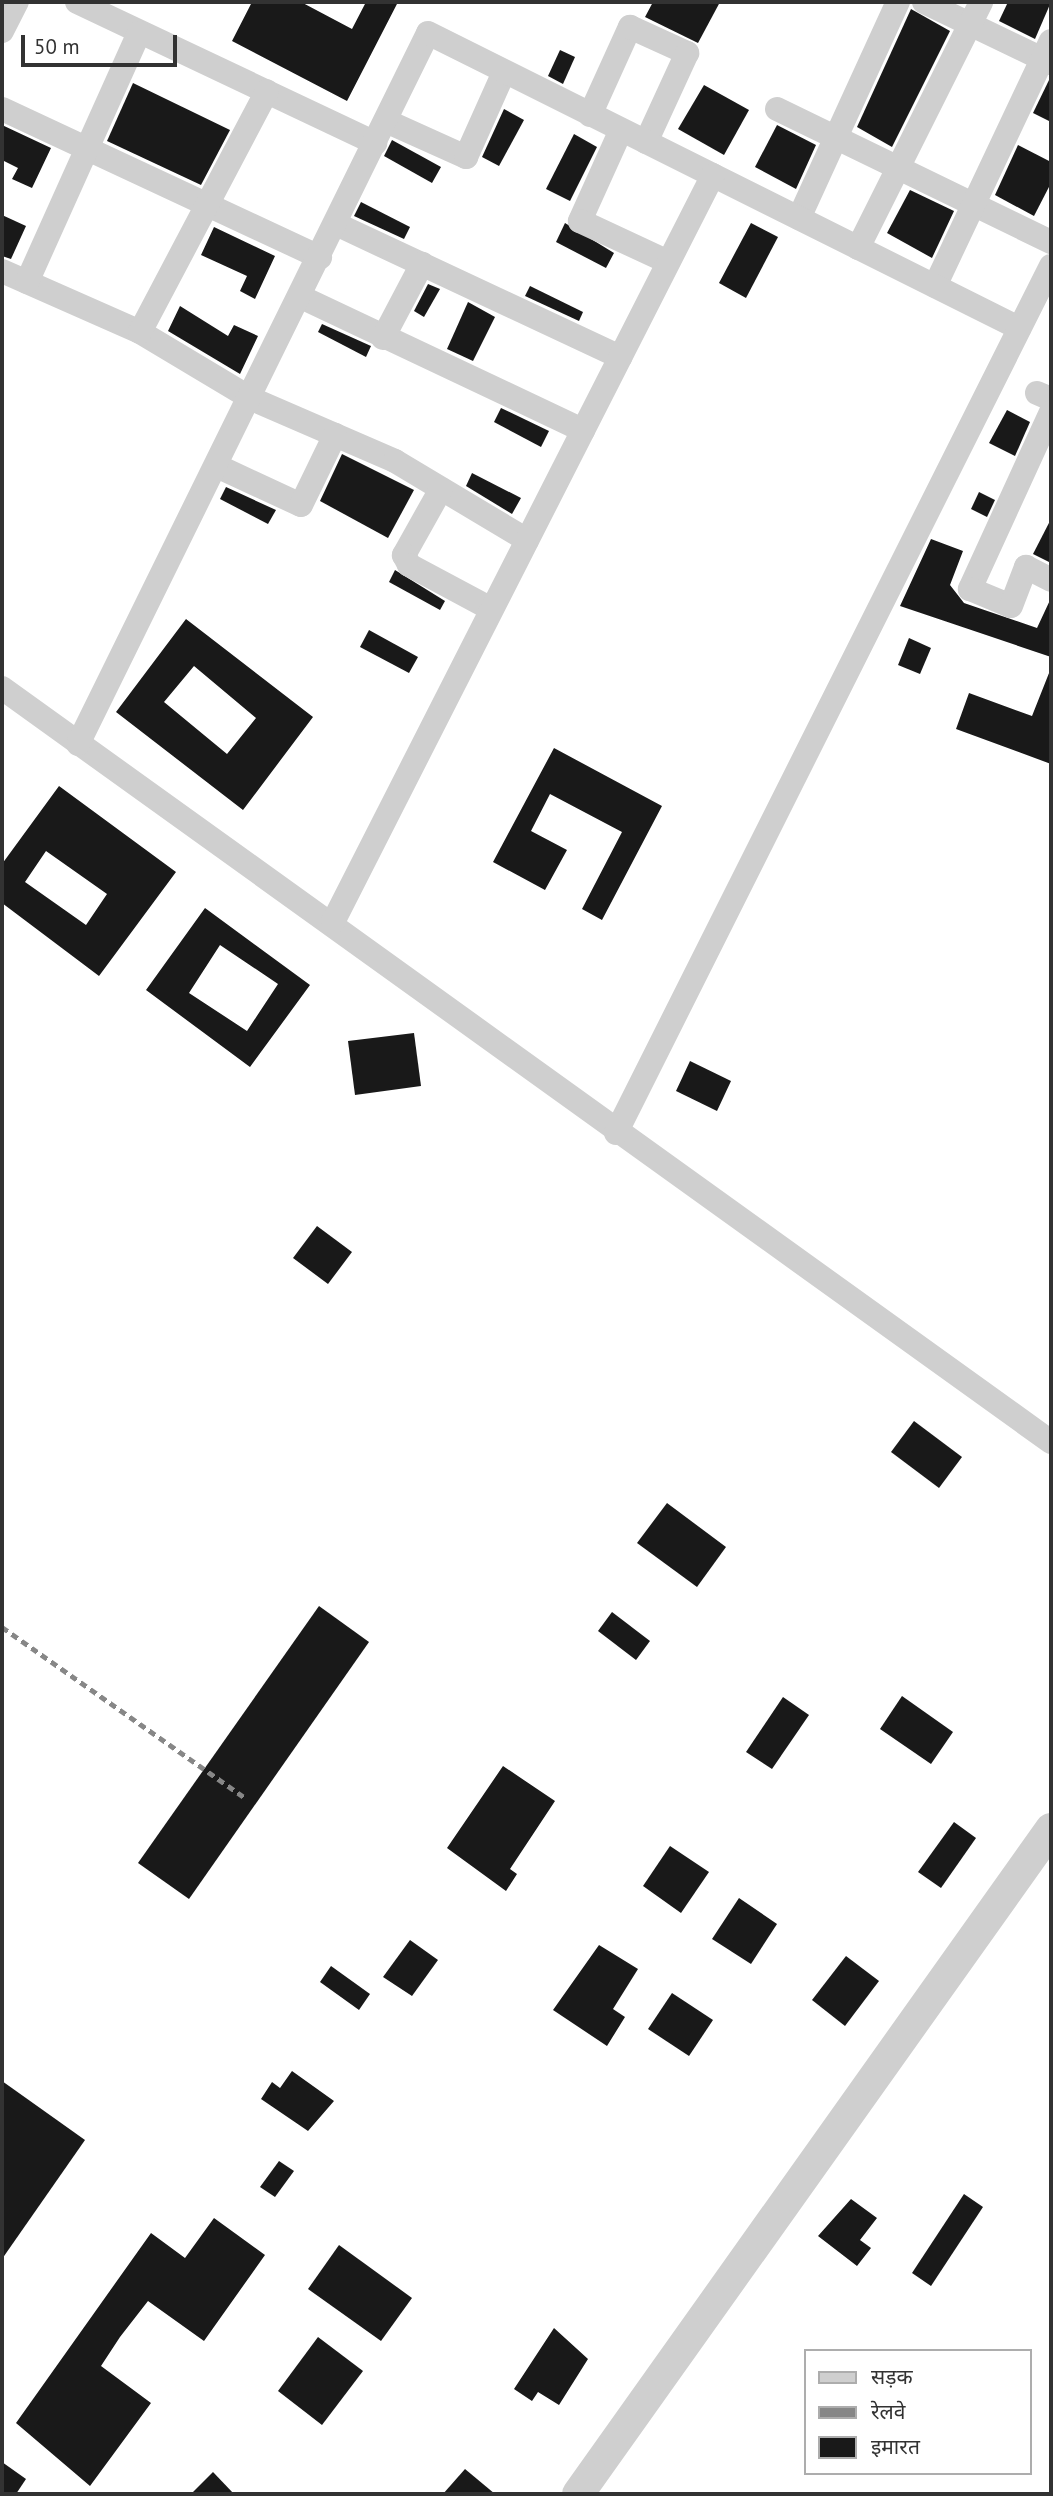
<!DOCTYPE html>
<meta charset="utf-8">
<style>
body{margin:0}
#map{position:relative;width:1053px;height:2496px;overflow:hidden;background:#fff;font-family:"PT Sans","Noto Sans Devanagari",sans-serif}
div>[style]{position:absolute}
.building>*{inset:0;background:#191919}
.minor>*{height:24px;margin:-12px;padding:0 12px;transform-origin:12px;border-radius:12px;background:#cfcfcf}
.tertiary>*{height:32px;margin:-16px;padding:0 16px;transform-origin:16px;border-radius:16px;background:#cfcfcf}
.rail>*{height:5px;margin-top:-2.5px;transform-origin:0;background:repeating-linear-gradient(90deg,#878787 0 7px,transparent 0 12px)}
span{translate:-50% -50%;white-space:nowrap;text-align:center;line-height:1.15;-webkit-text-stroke:7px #fff;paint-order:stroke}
.frame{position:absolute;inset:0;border:4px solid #323232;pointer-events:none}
.legend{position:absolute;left:804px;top:2349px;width:228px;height:126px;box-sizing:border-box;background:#fff;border:2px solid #adadad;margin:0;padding:9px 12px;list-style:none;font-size:21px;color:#323232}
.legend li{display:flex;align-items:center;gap:14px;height:35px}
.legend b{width:35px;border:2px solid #adadad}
.scale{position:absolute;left:21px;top:35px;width:156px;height:32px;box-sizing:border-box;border:4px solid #323232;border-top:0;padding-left:9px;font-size:21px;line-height:24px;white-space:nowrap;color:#323232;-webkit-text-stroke:5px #fff;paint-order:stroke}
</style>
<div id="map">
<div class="building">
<i style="clip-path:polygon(252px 2px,301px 2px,352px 29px,366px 2px,398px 2px,347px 101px,232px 41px)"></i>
<i style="clip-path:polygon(653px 2px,720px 2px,698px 43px,645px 17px)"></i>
<i style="clip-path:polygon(1008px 2px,1051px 2px,1035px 39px,999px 21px)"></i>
<i style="clip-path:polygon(911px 9px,950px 31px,892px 147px,857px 127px)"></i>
<i style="clip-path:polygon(560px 50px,575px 57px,563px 84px,548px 76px)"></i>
<i style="clip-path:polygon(1050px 78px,1051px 78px,1051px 122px,1033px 113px)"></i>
<i style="clip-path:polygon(133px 83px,230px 130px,201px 185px,107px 141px)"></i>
<i style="clip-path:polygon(704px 85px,749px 110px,724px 155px,678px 129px)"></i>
<i style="clip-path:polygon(504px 109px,524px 120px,499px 166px,482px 157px)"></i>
<i style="clip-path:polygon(2px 125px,51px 148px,32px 188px,12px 179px,18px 168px,2px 160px)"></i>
<i style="clip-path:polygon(777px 125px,816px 145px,796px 189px,755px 167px)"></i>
<i style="clip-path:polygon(574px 134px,597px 147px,570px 201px,546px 189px)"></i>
<i style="clip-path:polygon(392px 140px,441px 167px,432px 183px,384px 156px)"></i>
<i style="clip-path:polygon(1018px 145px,1051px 162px,1051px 183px,1034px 216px,995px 195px)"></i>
<i style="clip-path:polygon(910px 190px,954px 211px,932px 258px,887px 233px)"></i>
<i style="clip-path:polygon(361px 202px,410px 227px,404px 239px,354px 216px)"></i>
<i style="clip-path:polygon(2px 215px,26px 226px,11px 259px,2px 256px)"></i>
<i style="clip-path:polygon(565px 223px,614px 253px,606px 268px,556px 242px)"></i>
<i style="clip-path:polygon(751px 223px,778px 237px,746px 298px,719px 283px)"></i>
<i style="clip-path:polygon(214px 227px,275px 256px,255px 299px,240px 291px,247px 276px,201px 255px)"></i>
<i style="clip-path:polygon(428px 284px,440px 289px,424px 317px,414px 311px)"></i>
<i style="clip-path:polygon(530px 286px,583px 312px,579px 321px,525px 296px)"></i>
<i style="clip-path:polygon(468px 302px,495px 317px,473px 361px,447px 349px)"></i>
<i style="clip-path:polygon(180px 306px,228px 336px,234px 325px,258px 336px,240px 374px,168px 331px)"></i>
<i style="clip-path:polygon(322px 324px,371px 346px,366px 357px,318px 332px)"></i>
<i style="clip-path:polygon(501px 408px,549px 431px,541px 447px,494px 422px)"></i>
<i style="clip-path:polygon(1007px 410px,1030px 422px,1015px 456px,989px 443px)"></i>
<i style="clip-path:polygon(342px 454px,414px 490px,388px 538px,320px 501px)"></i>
<i style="clip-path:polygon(472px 473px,521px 498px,512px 514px,466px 486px)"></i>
<i style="clip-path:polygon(226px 487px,276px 510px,268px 524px,220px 499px)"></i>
<i style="clip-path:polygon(979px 492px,995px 500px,987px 517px,971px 509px)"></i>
<i style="clip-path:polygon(1051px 519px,1051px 563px,1033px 554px)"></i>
<i style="clip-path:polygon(931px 539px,963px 551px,950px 585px,964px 603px,1037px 628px,1051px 598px,1051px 657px,900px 606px)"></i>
<i style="clip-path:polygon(395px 570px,445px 601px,440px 610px,389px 582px)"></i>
<i style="clip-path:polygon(evenodd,186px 619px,313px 717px,243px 810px,116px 712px,186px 619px,194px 666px,256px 718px,227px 754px,164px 702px,194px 666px)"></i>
<i style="clip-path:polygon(369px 630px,418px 657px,409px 673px,360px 647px)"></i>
<i style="clip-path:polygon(909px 638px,931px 648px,920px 674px,898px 665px)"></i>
<i style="clip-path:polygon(1051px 668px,1051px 764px,956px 729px,969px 693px,1032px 716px)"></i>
<i style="clip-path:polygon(554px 748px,662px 806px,602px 920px,582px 909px,622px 832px,550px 794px,531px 831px,567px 850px,545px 890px,493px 862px)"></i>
<i style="clip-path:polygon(evenodd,59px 786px,176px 872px,99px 976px,2px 903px,2px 864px,59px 786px,46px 851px,107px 894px,86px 925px,25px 882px,46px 851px)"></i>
<i style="clip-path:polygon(evenodd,205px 908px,310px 985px,250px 1067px,146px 990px,205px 908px,220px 945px,278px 984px,247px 1031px,189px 993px,220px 945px)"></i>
<i style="clip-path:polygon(414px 1033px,421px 1086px,355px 1095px,348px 1041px)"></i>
<i style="clip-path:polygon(690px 1061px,731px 1081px,717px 1111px,676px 1091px)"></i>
<i style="clip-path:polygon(317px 1226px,352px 1252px,328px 1284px,293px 1258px)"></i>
<i style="clip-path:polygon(914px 1421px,962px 1457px,939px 1488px,891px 1452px)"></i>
<i style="clip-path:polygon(667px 1503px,726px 1547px,697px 1587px,637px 1543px)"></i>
<i style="clip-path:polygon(319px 1606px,369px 1642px,189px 1899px,138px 1863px)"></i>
<i style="clip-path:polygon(612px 1612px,650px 1641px,636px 1660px,598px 1631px)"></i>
<i style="clip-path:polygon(902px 1696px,953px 1732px,931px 1764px,880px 1729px)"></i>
<i style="clip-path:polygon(783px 1697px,809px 1715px,772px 1769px,746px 1752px)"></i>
<i style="clip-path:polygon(503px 1766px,555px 1801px,510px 1869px,517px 1874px,506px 1891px,447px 1848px)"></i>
<i style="clip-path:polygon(954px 1822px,976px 1838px,941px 1888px,918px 1872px)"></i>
<i style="clip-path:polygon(670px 1846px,709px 1872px,681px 1913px,643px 1886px)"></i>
<i style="clip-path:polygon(739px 1898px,777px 1924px,751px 1964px,712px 1939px)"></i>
<i style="clip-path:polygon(410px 1940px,438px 1960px,412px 1996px,383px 1977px)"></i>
<i style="clip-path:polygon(599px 1945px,638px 1969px,613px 2009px,625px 2017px,607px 2046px,553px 2010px)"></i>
<i style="clip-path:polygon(846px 1956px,879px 1981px,845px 2026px,812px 2000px)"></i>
<i style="clip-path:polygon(331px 1966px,370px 1994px,359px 2010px,320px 1982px)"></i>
<i style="clip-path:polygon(672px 1993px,713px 2020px,689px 2056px,648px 2029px)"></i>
<i style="clip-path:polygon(292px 2071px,334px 2101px,308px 2131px,261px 2099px,272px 2082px,280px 2088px)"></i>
<i style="clip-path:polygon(2px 2081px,85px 2140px,2px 2259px)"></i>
<i style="clip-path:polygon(279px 2161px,294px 2171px,275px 2197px,260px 2187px)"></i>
<i style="clip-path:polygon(964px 2194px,983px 2207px,931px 2286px,912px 2273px)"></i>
<i style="clip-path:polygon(851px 2199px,877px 2218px,860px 2240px,871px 2248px,857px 2266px,818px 2236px)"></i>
<i style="clip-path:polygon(214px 2218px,265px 2255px,204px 2341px,148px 2301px,120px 2337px,101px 2366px,151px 2403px,90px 2486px,16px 2423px,151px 2233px,185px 2258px)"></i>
<i style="clip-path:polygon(339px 2245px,412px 2298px,381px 2341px,308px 2289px)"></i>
<i style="clip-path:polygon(554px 2328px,588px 2359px,559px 2405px,538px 2392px,532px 2401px,514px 2389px)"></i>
<i style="clip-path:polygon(318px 2337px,363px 2371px,322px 2425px,278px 2391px)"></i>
<i style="clip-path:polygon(2px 2462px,26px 2479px,16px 2494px,2px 2494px)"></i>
<i style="clip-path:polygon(465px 2469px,495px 2494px,443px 2494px)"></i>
<i style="clip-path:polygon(213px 2472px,234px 2494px,191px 2494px)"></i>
</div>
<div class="minor">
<i style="left:77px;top:2px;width:330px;rotate:25.3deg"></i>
<i style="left:924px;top:2px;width:141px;rotate:25.7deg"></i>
<i style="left:2px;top:31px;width:33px;rotate:-63deg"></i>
<i style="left:2px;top:109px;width:351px;rotate:25deg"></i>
<i style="left:777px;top:109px;width:305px;rotate:25.9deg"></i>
<i style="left:590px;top:115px;width:97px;rotate:-65.6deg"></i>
<i style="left:630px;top:27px;width:63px;rotate:24.5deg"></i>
<i style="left:687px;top:53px;width:98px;rotate:114.7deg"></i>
<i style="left:386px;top:121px;width:88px;rotate:24.2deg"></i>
<i style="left:466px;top:157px;width:93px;rotate:-65.9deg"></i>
<i style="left:621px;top:130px;width:100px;rotate:114.3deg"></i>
<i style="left:580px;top:221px;width:97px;rotate:25deg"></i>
<i style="left:799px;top:218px;width:238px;rotate:-65.4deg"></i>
<i style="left:336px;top:224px;width:314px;rotate:25.1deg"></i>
<i style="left:858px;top:248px;width:275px;rotate:-63.4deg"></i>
<i style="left:2px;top:271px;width:151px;rotate:23.8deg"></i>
<i style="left:140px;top:332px;width:131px;rotate:30.9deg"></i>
<i style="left:252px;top:399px;width:156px;rotate:23.4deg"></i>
<i style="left:395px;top:461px;width:154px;rotate:30.9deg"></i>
<i style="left:27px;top:282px;width:273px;rotate:-65.8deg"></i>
<i style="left:935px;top:286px;width:271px;rotate:-64.7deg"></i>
<i style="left:301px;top:297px;width:312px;rotate:25.3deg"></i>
<i style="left:140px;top:332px;width:272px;rotate:-62.2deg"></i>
<i style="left:383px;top:338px;width:84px;rotate:-62.2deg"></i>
<i style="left:1037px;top:393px;width:15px;rotate:23deg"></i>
<i style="left:1051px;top:412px;width:195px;rotate:114.6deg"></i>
<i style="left:970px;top:589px;width:44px;rotate:22.5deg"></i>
<i style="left:1011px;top:606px;width:42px;rotate:-69deg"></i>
<i style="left:1026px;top:567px;width:28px;rotate:27deg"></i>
<i style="left:219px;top:467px;width:90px;rotate:24.9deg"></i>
<i style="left:301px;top:505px;width:78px;rotate:-64.1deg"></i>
<i style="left:441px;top:489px;width:76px;rotate:119.3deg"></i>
<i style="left:404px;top:555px;width:11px;rotate:63deg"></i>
<i style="left:409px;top:565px;width:93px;rotate:28.2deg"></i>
<i style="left:2px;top:688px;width:1292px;rotate:35.71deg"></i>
<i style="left:78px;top:744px;width:792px;rotate:-63.79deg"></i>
<i style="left:428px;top:33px;width:661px;rotate:26.53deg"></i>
<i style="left:333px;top:922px;width:838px;rotate:-63.04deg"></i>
<i style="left:616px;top:1133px;width:970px;rotate:-63.36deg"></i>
</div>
<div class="tertiary">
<i style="left:578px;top:2494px;width:816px;rotate:-54.58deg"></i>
</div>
<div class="rail">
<i style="left:2px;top:1627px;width:297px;rotate:35.1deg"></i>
</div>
<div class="frame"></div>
<ul class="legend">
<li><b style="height:9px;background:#cfcfcf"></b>सड़क</li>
<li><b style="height:9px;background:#878787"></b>रेलवे</li>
<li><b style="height:19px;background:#191919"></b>इमारत</li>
</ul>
<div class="scale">50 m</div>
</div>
